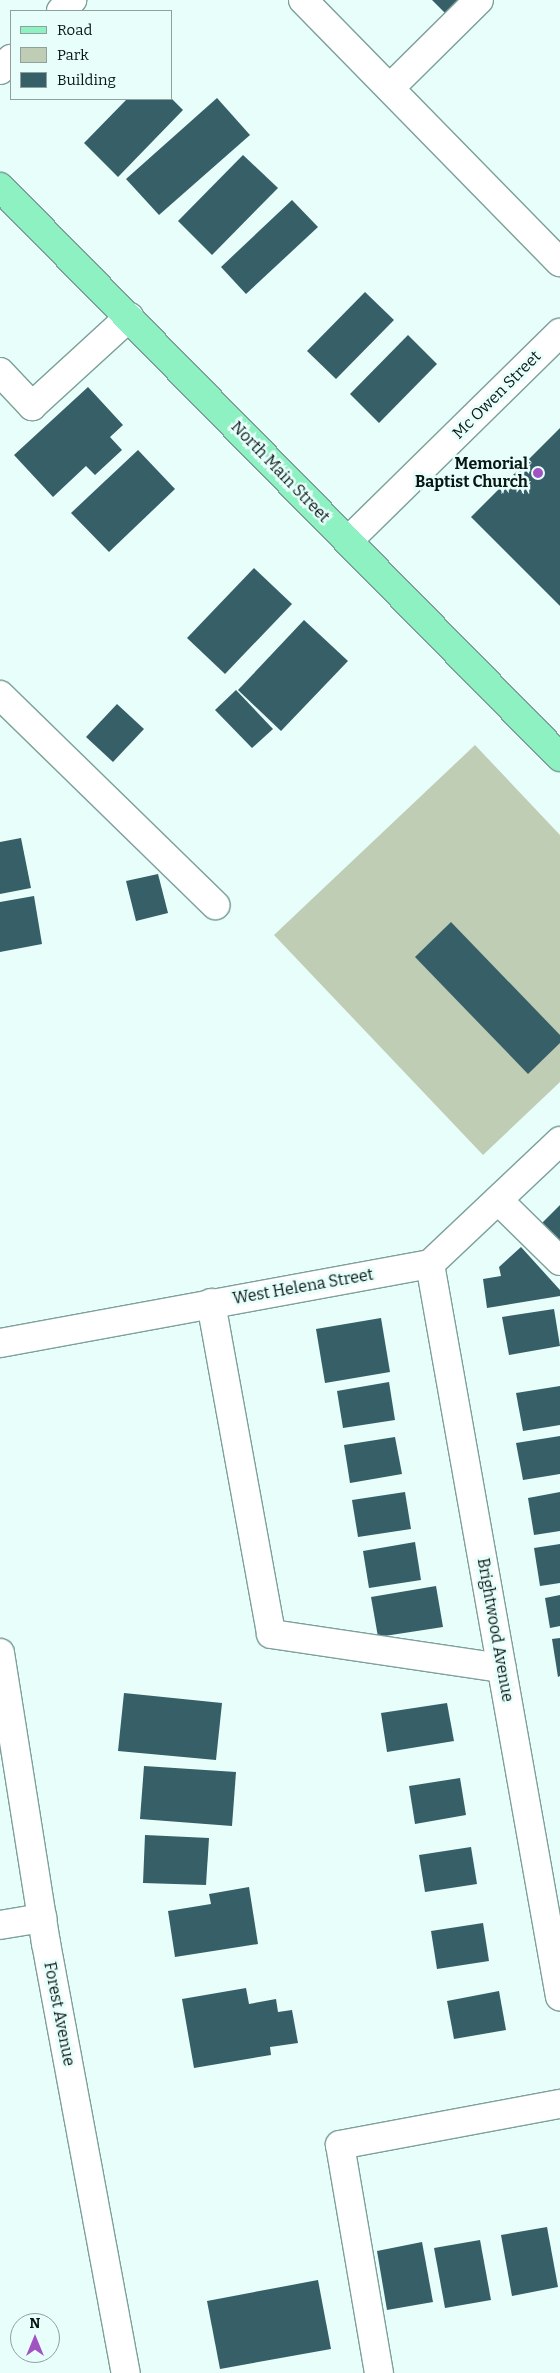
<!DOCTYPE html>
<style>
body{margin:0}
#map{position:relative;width:560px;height:2373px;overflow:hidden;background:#e7fefa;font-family:Bitter,serif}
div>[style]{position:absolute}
.green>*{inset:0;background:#bfcdb4}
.building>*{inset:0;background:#375f67}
.roads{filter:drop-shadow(1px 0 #7da09a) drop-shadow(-1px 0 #7da09a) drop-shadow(0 1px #7da09a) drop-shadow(0 -1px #7da09a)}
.minor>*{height:28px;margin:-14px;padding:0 14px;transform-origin:14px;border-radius:14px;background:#fff}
.major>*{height:28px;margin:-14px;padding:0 14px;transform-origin:14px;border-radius:14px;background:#8ef1c2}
.dots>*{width:14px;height:14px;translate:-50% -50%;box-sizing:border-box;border:2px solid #e7fefa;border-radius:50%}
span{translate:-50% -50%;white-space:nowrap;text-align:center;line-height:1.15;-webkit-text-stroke:5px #e7fefa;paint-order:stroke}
.street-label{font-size:16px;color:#081614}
.poi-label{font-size:16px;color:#081614;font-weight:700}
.right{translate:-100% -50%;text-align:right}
.legend{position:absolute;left:10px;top:10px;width:162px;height:90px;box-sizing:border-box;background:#e7fefa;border:1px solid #8ea19e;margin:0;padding:6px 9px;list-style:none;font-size:15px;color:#081614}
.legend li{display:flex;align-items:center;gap:10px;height:25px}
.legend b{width:25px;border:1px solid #8ea19e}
.north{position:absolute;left:10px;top:2313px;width:50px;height:50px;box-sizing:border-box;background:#e7fefa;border:1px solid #8ea19e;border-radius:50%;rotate:0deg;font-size:14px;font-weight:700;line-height:20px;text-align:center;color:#081614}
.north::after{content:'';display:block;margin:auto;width:18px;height:22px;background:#a152c3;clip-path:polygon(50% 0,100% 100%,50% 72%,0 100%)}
</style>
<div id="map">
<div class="green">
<i style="clip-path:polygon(475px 745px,560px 835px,560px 1082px,483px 1155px,274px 935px)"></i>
</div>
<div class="building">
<i style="clip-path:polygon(432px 0,459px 0,445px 13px)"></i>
<i style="clip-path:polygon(217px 98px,250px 135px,159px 215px,126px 179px)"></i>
<i style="clip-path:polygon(127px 99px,172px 99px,183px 110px,118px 177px,84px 143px)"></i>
<i style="clip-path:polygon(243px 155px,278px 188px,212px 255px,178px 221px)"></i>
<i style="clip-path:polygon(292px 200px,318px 227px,246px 294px,221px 267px)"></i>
<i style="clip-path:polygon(365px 292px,394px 320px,336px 379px,307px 351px)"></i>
<i style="clip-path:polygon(408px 335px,437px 364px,379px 423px,350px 394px)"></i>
<i style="clip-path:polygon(88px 387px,123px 425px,110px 437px,122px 450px,95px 475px,86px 466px,53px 497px,14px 455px)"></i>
<i style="clip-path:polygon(560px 428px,560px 606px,471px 517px)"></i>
<i style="clip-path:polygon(138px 450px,175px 489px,109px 552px,71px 513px)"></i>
<i style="clip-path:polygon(254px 568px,292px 604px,225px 674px,187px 638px)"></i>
<i style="clip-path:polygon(304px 620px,348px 661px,281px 731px,238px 690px)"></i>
<i style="clip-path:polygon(236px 690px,273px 729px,252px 748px,215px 710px)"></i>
<i style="clip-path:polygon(117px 704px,144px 729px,113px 762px,86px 737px)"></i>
<i style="clip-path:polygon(21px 838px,31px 888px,0 894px,0 842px)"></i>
<i style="clip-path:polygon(158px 874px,168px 913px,136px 921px,126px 881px)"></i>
<i style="clip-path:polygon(34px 896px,42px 944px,0 952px,0 902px)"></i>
<i style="clip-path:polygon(451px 922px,560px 1035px,560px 1043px,528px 1074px,415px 957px)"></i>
<i style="clip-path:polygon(560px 1205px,560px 1243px,541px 1224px)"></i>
<i style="clip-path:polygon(521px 1247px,560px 1290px,560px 1296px,487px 1308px,483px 1279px,501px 1276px,499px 1267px)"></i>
<i style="clip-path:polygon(554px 1309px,560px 1346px,509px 1355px,502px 1317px)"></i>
<i style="clip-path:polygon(381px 1318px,390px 1372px,325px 1383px,316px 1329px)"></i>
<i style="clip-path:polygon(389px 1382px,395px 1420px,343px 1428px,337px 1391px)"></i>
<i style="clip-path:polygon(560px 1386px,560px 1425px,523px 1431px,516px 1393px)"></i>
<i style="clip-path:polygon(560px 1436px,560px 1474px,523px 1480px,516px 1443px)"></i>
<i style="clip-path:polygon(395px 1437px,402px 1474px,350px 1483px,344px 1445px)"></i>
<i style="clip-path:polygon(405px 1492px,411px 1529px,358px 1537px,352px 1500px)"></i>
<i style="clip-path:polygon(560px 1492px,560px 1531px,534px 1535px,528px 1498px)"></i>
<i style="clip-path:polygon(415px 1542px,421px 1580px,369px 1588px,363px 1551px)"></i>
<i style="clip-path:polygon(560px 1544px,560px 1583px,540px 1586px,534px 1548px)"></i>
<i style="clip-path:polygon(436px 1586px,443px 1627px,378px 1637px,371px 1597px)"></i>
<i style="clip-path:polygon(560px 1595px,560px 1626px,550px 1628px,545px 1598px)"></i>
<i style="clip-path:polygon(560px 1638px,560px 1676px,558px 1677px,552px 1639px)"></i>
<i style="clip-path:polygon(124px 1693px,222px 1703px,216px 1760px,118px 1751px)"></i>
<i style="clip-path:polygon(447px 1703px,454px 1741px,387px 1752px,381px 1713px)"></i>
<i style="clip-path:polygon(144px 1766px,236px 1772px,232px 1826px,140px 1819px)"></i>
<i style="clip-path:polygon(460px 1778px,466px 1815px,415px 1824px,409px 1786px)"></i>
<i style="clip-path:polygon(145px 1835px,209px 1838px,206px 1885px,143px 1883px)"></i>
<i style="clip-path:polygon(471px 1847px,477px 1884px,425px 1892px,419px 1855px)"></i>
<i style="clip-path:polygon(249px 1887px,258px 1944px,175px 1957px,168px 1911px,211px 1904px,209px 1894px)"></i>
<i style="clip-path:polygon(483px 1923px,489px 1961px,437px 1969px,431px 1931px)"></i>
<i style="clip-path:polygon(246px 1988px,249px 2004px,276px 1999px,278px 2012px,292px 2010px,298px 2043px,270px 2047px,271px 2055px,194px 2068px,182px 1999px)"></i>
<i style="clip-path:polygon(499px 1991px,506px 2030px,454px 2039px,447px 2001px)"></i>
<i style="clip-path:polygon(547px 2227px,558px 2287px,512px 2296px,501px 2235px)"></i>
<i style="clip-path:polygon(480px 2240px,491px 2300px,445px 2308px,434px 2248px)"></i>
<i style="clip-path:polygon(422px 2242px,433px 2302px,387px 2310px,377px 2251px)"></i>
<i style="clip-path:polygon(318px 2280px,331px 2349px,220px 2369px,207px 2301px)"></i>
</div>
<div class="roads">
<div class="minor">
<i style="left:303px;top:0;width:367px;rotate:45.6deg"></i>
<i style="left:61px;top:11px;width:16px;rotate:-45deg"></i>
<i style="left:0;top:70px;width:16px;rotate:-45deg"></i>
<i style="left:390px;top:88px;width:125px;rotate:-44.7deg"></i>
<i style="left:0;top:372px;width:47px;rotate:46.7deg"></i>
<i style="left:32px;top:406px;width:132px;rotate:-42.5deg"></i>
<i style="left:348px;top:541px;width:297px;rotate:-44.5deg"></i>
<i style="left:0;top:695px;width:301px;rotate:44.3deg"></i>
<i style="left:498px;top:1200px;width:87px;rotate:44.5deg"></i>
<i style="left:430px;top:1264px;width:744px;rotate:79.94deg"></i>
<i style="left:211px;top:1303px;width:336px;rotate:79.7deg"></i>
<i style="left:271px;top:1634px;width:233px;rotate:8.4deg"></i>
<i style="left:0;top:1343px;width:437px;rotate:-10.4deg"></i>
<i style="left:430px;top:1264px;width:179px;rotate:-43.4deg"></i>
<i style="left:0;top:1653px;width:294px;rotate:81deg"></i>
<i style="left:46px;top:1943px;width:437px;rotate:79.5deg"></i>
<i style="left:0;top:1925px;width:43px;rotate:-9.5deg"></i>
<i style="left:379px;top:2373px;width:231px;rotate:-99.7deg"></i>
<i style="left:340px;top:2145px;width:224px;rotate:-10.6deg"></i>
</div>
<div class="major">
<i style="left:0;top:187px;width:799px;rotate:45.51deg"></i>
</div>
</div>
<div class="dots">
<i style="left:538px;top:473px;background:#a152c3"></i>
</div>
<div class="street-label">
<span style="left:497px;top:395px;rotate:-45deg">Mc Owen Street</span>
<span style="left:280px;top:472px;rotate:46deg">North Main Street</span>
<span style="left:303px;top:1287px;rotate:-10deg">West Helena Street</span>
<span style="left:495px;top:1630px;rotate:80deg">Brightwood Avenue</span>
<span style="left:59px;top:2014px;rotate:79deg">Forest Avenue</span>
</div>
<div class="poi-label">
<span class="right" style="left:528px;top:473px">Memorial<br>Baptist Church</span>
</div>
<ul class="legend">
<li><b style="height:6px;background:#8ef1c2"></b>Road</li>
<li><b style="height:14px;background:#bfcdb4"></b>Park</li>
<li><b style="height:14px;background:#375f67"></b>Building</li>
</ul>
<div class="north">N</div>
</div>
